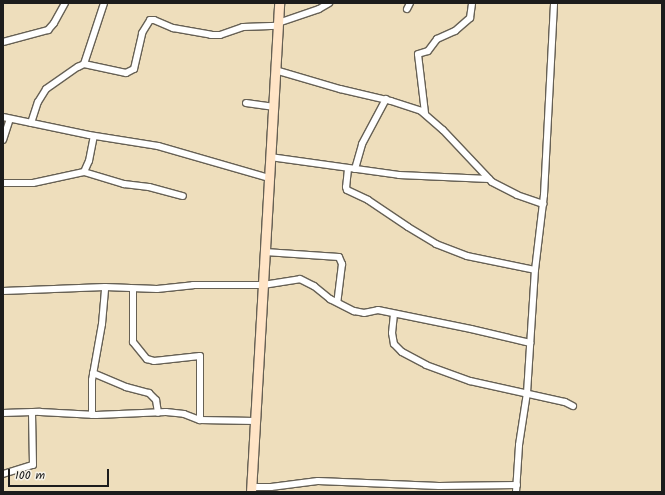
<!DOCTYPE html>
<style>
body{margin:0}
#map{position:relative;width:665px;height:495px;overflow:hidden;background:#eedebc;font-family:Kalam,sans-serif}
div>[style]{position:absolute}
.roads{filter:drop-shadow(1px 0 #666054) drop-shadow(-1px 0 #666054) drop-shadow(0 1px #666054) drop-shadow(0 -1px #666054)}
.street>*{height:6px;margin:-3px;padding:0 3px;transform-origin:3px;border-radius:3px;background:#fff}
.secondary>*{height:9px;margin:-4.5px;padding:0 4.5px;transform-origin:4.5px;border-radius:4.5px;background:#ffe4c6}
span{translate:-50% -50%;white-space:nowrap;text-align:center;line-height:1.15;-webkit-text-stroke:3px #f7f3e8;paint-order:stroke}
.frame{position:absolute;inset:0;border:4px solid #1c1c1c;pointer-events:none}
.scale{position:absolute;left:8px;top:469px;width:101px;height:18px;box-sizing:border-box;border:2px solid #1c1c1c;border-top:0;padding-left:5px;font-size:12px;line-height:14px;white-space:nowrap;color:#1c1c1c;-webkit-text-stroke:3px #f7f3e8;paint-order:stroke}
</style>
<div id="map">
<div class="roads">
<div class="street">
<i style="left:407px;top:9px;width:7px;rotate:-63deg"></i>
<i style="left:278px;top:23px;width:43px;rotate:-18.9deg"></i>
<i style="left:319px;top:9px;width:12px;rotate:-31deg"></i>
<i style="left:3px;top:42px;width:47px;rotate:-14.9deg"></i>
<i style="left:48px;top:30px;width:9px;rotate:-49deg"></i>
<i style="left:54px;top:23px;width:23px;rotate:-61deg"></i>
<i style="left:84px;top:64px;width:64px;rotate:-71.8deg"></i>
<i style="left:275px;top:70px;width:68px;rotate:16.3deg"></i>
<i style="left:340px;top:89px;width:52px;rotate:13.2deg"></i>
<i style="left:391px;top:101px;width:32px;rotate:18deg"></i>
<i style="left:421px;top:111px;width:29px;rotate:41deg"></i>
<i style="left:443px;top:130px;width:71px;rotate:46.7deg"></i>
<i style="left:492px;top:182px;width:28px;rotate:27deg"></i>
<i style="left:517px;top:195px;width:28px;rotate:19deg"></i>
<i style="left:246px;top:103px;width:27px;rotate:8deg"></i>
<i style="left:425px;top:113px;width:59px;rotate:-96.8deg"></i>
<i style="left:418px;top:54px;width:10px;rotate:-17deg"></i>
<i style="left:428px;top:51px;width:15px;rotate:-53deg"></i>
<i style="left:437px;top:39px;width:20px;rotate:-24deg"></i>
<i style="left:455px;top:31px;width:20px;rotate:-41deg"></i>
<i style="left:470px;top:18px;width:15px;rotate:-82deg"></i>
<i style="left:3px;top:117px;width:88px;rotate:11.8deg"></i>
<i style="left:89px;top:135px;width:70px;rotate:9.1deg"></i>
<i style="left:158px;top:146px;width:116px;rotate:16.1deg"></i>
<i style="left:31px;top:123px;width:22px;rotate:-72deg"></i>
<i style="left:38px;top:102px;width:15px;rotate:-58deg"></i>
<i style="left:46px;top:89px;width:39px;rotate:-35deg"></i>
<i style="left:78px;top:67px;width:7px;rotate:-27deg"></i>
<i style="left:84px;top:64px;width:43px;rotate:12.1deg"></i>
<i style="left:126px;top:73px;width:9px;rotate:-27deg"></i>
<i style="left:134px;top:69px;width:37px;rotate:-77deg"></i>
<i style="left:142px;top:33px;width:15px;rotate:-58deg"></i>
<i style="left:150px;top:20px;width:4px"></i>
<i style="left:154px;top:20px;width:21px;rotate:23deg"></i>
<i style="left:173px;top:28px;width:39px;rotate:10deg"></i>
<i style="left:211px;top:35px;width:9px"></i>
<i style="left:220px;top:35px;width:24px;rotate:-19deg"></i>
<i style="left:243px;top:27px;width:35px;rotate:-2deg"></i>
<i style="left:3px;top:140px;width:22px;rotate:-72deg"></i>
<i style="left:270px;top:157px;width:130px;rotate:7.9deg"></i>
<i style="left:399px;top:175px;width:90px;rotate:2.5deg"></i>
<i style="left:348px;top:169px;width:18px;rotate:96deg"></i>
<i style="left:346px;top:187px;width:3px;rotate:72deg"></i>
<i style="left:347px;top:190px;width:23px;rotate:25deg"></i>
<i style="left:368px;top:200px;width:48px;rotate:34deg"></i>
<i style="left:408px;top:227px;width:33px;rotate:31deg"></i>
<i style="left:436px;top:244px;width:33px;rotate:21deg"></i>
<i style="left:467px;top:256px;width:69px;rotate:11.6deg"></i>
<i style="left:355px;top:169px;width:26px;rotate:-74deg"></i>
<i style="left:362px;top:144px;width:51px;rotate:-61.9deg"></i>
<i style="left:84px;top:172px;width:42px;rotate:16.7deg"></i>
<i style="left:124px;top:184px;width:25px;rotate:7deg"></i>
<i style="left:149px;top:187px;width:35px;rotate:15deg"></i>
<i style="left:3px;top:183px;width:30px"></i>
<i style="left:33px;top:183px;width:52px;rotate:-12.2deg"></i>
<i style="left:84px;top:172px;width:12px;rotate:-66deg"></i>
<i style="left:89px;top:161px;width:25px;rotate:-79deg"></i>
<i style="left:265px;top:252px;width:74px;rotate:3.9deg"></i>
<i style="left:339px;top:257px;width:8px;rotate:67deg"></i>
<i style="left:342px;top:264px;width:38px;rotate:97deg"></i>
<i style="left:133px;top:290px;width:52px;rotate:90deg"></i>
<i style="left:133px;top:342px;width:22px;rotate:51deg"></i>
<i style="left:147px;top:359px;width:7px;rotate:16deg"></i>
<i style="left:154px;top:361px;width:46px;rotate:-6.2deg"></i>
<i style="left:200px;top:356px;width:64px;rotate:90deg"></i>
<i style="left:3px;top:291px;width:102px;rotate:-2.2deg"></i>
<i style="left:105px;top:287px;width:52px;rotate:2.2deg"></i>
<i style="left:157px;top:289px;width:36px;rotate:-6deg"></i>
<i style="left:193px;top:285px;width:70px"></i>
<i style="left:263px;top:285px;width:37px;rotate:-9deg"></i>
<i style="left:300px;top:279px;width:16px;rotate:27deg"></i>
<i style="left:314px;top:286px;width:21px;rotate:39deg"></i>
<i style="left:330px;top:299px;width:27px;rotate:27deg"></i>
<i style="left:354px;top:311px;width:10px;rotate:11deg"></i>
<i style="left:364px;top:313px;width:14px;rotate:-12deg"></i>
<i style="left:378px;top:310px;width:95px;rotate:11.5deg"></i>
<i style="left:471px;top:329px;width:61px;rotate:13.3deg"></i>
<i style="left:394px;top:314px;width:19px;rotate:96deg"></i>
<i style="left:392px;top:333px;width:11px;rotate:80deg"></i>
<i style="left:394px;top:344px;width:11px;rotate:45deg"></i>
<i style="left:402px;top:352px;width:27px;rotate:28deg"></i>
<i style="left:426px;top:365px;width:47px;rotate:20deg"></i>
<i style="left:470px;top:381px;width:97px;rotate:12.5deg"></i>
<i style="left:565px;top:402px;width:9px;rotate:27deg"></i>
<i style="left:93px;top:373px;width:36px;rotate:23deg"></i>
<i style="left:126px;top:387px;width:24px;rotate:15deg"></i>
<i style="left:149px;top:393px;width:10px;rotate:45deg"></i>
<i style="left:156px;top:400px;width:13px;rotate:81deg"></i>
<i style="left:3px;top:413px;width:37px;rotate:-2deg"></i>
<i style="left:40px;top:412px;width:56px;rotate:3.1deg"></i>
<i style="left:96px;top:415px;width:70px;rotate:-2.5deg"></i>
<i style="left:166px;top:412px;width:18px;rotate:6deg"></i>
<i style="left:184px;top:414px;width:17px;rotate:21deg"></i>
<i style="left:200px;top:420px;width:55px;rotate:1deg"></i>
<i style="left:92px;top:415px;width:35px;rotate:-90deg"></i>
<i style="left:92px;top:380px;width:57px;rotate:-79.9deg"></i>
<i style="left:102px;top:324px;width:37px;rotate:-85deg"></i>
<i style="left:3px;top:474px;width:31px;rotate:-17deg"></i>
<i style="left:33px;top:465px;width:53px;rotate:-91.1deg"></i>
<i style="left:251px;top:487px;width:20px"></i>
<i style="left:271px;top:487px;width:47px;rotate:-7.3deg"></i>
<i style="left:318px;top:481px;width:121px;rotate:2.4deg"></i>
<i style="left:439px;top:486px;width:78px;rotate:-0.7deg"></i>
<i style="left:516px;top:492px;width:47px;rotate:-86.3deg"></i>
<i style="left:519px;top:445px;width:53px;rotate:-81.3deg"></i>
<i style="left:527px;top:393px;width:123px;rotate:-86.3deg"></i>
<i style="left:535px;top:270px;width:76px;rotate:-83.2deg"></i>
<i style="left:544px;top:195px;width:192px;rotate:-87deg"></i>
</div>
<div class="secondary">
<i style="left:251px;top:492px;width:490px;rotate:-86.7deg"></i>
</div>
</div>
<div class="frame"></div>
<div class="scale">100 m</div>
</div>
